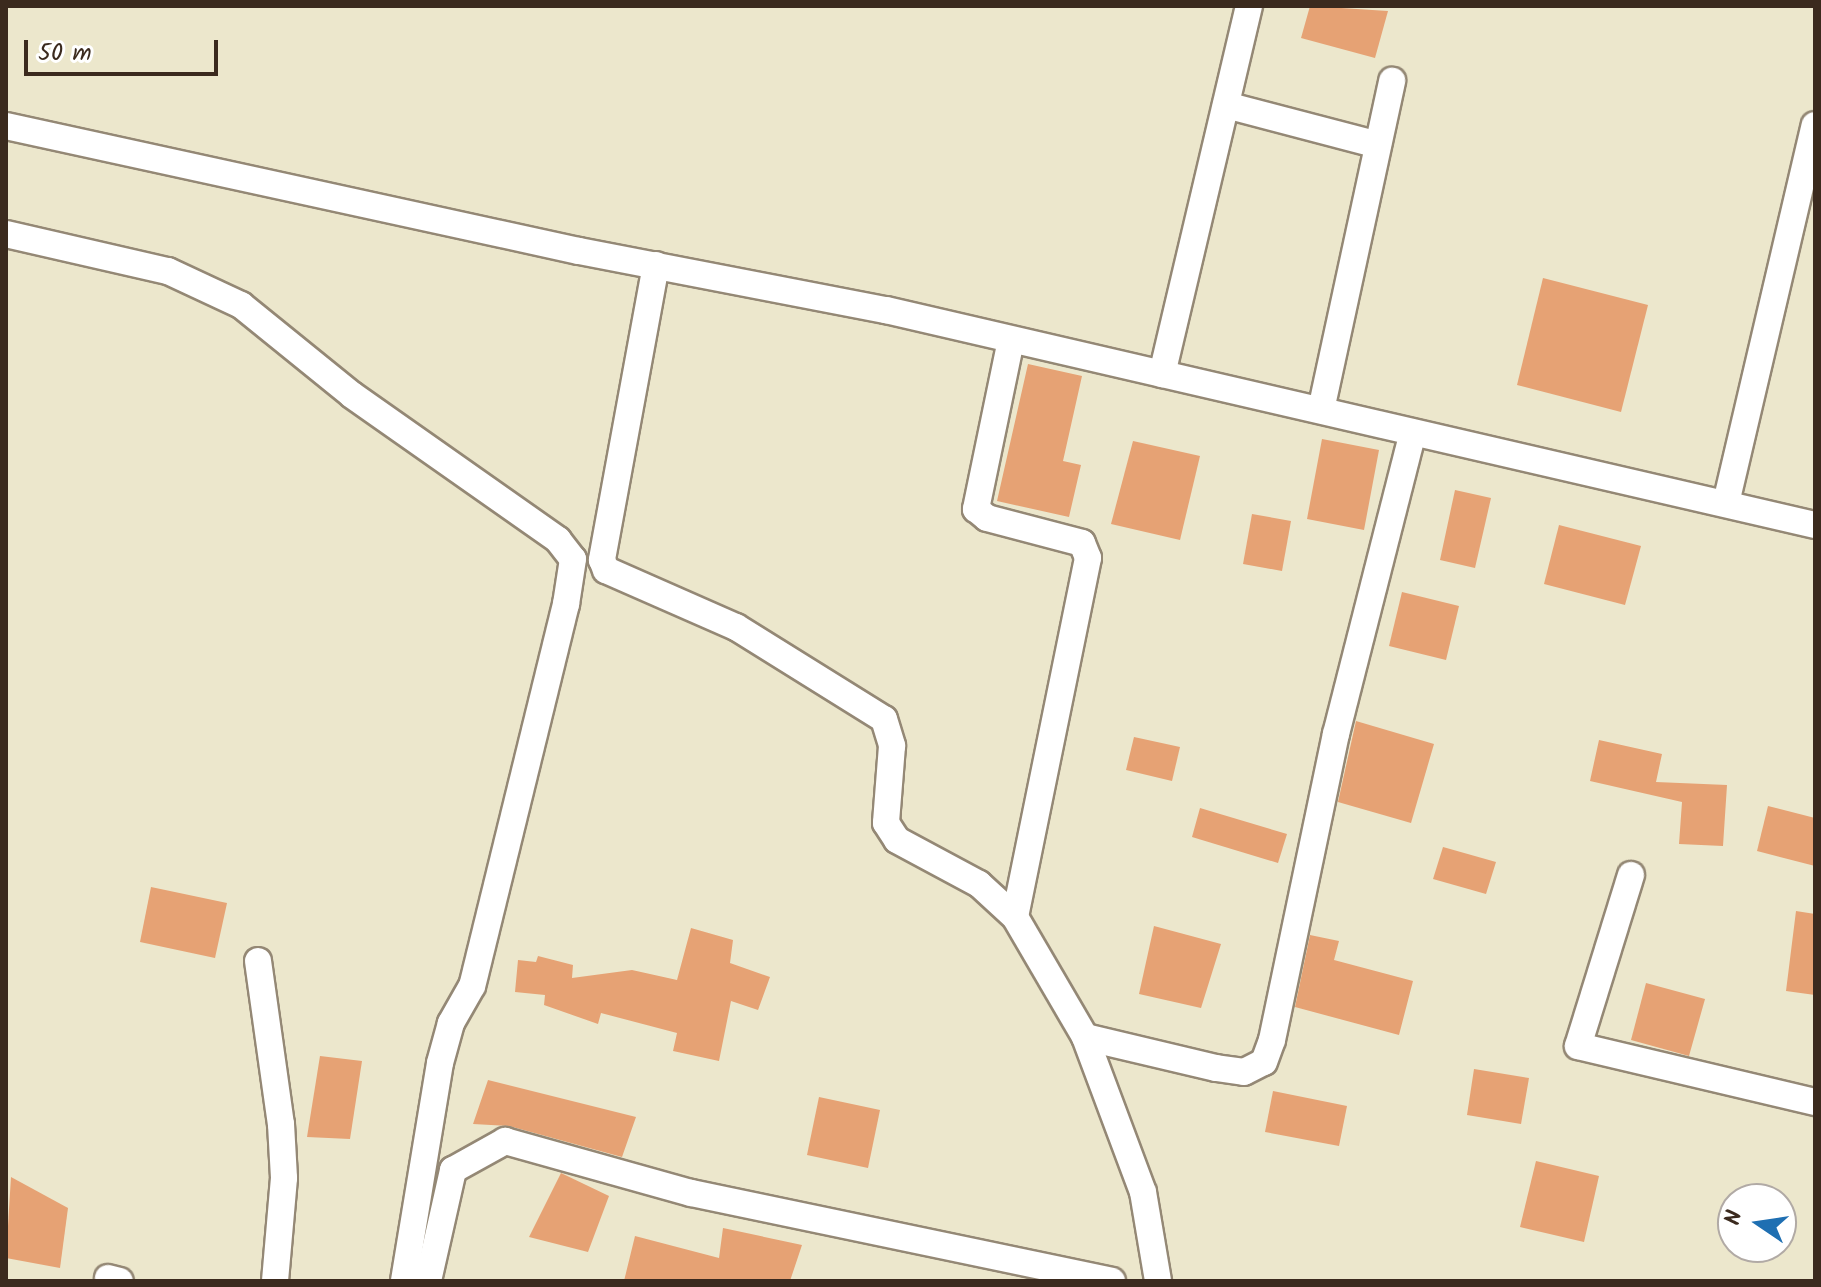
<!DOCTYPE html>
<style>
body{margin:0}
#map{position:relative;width:1821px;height:1287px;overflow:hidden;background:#ece7cc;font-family:Kalam,sans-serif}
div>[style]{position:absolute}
.building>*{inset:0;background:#e6a274}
.roads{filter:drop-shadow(2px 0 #948875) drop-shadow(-2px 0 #948875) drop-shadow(0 2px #948875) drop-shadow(0 -2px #948875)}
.street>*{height:26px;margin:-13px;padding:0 13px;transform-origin:13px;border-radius:13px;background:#fff}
span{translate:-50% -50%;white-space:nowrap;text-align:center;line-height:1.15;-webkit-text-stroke:8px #fff;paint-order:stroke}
.frame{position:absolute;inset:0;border:8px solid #3b2a1e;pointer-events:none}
.north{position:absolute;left:1717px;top:1183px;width:80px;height:80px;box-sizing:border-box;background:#fff;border:2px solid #b1aaa5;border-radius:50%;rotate:283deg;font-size:22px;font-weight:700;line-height:32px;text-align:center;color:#3b2a1e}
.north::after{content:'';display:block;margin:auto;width:28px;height:36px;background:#1f6fb2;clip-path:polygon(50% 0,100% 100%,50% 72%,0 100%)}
.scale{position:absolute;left:24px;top:40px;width:194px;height:36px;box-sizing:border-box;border:4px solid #3b2a1e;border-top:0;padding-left:10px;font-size:24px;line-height:28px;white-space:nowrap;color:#3b2a1e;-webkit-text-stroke:6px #fff;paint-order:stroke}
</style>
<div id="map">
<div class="building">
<i style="clip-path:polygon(1310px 6px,1388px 11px,1375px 58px,1301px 38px)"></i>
<i style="clip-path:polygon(1543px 278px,1648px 305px,1621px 412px,1517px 385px)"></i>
<i style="clip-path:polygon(1028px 364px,1082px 376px,1063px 461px,1081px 465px,1069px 517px,997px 501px)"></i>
<i style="clip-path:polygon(1322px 439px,1379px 450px,1364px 530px,1307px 519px)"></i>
<i style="clip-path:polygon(1133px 441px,1200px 456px,1180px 540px,1111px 524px)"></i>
<i style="clip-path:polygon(1455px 490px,1491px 498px,1475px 568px,1440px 560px)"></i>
<i style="clip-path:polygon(1252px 514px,1291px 521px,1282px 571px,1243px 564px)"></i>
<i style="clip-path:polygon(1559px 525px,1641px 546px,1625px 605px,1544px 584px)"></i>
<i style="clip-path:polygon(1402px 592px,1459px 606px,1446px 660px,1389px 646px)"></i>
<i style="clip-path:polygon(1356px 721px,1434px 744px,1411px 823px,1338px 802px)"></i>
<i style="clip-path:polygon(1134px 737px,1180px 747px,1172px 781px,1126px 770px)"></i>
<i style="clip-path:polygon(1599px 740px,1662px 754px,1656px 782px,1727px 785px,1723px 846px,1679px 844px,1682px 802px,1590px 781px)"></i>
<i style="clip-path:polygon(1768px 806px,1815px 818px,1815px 866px,1757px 851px)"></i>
<i style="clip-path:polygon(1200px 808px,1287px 834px,1278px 863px,1192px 837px)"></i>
<i style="clip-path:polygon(1443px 847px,1496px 862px,1486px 894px,1433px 879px)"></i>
<i style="clip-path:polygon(151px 887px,227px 903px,215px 958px,140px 942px)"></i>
<i style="clip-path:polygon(1796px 911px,1815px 914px,1815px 995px,1786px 991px)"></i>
<i style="clip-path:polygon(1154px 926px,1221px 944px,1201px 1008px,1139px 994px)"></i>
<i style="clip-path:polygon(691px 928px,733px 940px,730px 963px,770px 977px,758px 1010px,731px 1001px,719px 1061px,673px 1051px,677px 1033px,601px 1013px,598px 1024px,544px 1005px,545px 995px,515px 992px,518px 960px,536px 962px,538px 956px,573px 965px,572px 978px,632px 970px,677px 980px)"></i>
<i style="clip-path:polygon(1310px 935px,1339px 941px,1334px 960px,1413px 981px,1399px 1035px,1295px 1007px)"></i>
<i style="clip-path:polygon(1646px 983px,1705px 999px,1689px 1056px,1631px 1040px)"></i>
<i style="clip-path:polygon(320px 1056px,362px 1061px,350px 1139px,307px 1137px)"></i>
<i style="clip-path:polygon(1474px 1069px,1529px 1078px,1521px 1124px,1467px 1115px)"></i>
<i style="clip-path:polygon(488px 1080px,636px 1117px,622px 1157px,509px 1126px,473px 1124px)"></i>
<i style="clip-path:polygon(1273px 1091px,1347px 1106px,1339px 1146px,1265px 1132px)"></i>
<i style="clip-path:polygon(819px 1097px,880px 1110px,868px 1168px,807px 1155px)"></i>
<i style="clip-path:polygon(1536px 1161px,1599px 1176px,1584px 1242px,1520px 1227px)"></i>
<i style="clip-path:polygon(561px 1173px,609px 1196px,588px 1252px,529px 1237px)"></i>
<i style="clip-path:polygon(11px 1177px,68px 1208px,60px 1268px,6px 1258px)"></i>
<i style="clip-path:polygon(723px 1228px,802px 1245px,790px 1281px,624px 1281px,635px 1236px,719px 1258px)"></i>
</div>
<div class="roads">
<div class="street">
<i style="left:1226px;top:105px;width:157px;rotate:14.7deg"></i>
<i style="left:6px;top:126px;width:586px;rotate:12.31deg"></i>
<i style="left:579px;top:251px;width:313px;rotate:10.9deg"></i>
<i style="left:886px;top:310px;width:954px;rotate:13.03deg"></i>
<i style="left:6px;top:234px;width:166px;rotate:12.9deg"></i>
<i style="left:168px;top:271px;width:81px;rotate:25deg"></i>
<i style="left:241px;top:305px;width:143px;rotate:39deg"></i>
<i style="left:352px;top:395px;width:252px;rotate:35.1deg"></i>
<i style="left:558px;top:540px;width:24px;rotate:52deg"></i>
<i style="left:573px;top:559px;width:46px;rotate:98.8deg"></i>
<i style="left:566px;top:604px;width:393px;rotate:103.8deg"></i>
<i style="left:472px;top:986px;width:43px;rotate:119.6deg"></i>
<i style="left:451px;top:1023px;width:41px;rotate:105.4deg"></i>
<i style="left:440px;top:1063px;width:221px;rotate:99.4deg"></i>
<i style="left:656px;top:265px;width:300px;rotate:100.4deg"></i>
<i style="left:602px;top:560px;width:11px;rotate:68deg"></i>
<i style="left:606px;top:570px;width:142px;rotate:23.7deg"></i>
<i style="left:736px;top:627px;width:174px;rotate:31.9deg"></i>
<i style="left:884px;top:719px;width:28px;rotate:73deg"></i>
<i style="left:892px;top:746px;width:77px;rotate:94.5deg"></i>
<i style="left:886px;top:823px;width:20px;rotate:57deg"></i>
<i style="left:897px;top:840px;width:93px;rotate:28.2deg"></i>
<i style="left:979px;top:884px;width:49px;rotate:42.5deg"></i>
<i style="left:1015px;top:917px;width:139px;rotate:59.7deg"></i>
<i style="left:1085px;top:1037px;width:135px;rotate:13.3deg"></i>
<i style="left:1216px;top:1068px;width:28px;rotate:8deg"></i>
<i style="left:1244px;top:1072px;width:22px;rotate:-27deg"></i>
<i style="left:1264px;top:1062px;width:23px;rotate:-70deg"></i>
<i style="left:1272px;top:1040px;width:313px;rotate:-78.2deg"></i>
<i style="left:1336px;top:734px;width:311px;rotate:-75.7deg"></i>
<i style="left:1011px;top:340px;width:173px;rotate:101.7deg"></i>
<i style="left:976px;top:509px;width:14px;rotate:39deg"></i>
<i style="left:987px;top:518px;width:98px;rotate:14.7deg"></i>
<i style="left:1082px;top:543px;width:16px;rotate:68deg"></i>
<i style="left:1088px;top:558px;width:366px;rotate:101.5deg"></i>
<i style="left:1162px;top:374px;width:378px;rotate:-76.7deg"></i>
<i style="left:1321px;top:410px;width:337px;rotate:-77.8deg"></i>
<i style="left:1726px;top:503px;width:388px;rotate:-76.8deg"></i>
<i style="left:1631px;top:875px;width:179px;rotate:107.2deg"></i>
<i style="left:1578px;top:1046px;width:244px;rotate:13.3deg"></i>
<i style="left:258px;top:961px;width:165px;rotate:82deg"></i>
<i style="left:281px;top:1124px;width:54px;rotate:86.8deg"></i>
<i style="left:284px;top:1178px;width:103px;rotate:95deg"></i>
<i style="left:1085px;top:1037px;width:165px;rotate:69.5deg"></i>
<i style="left:1143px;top:1192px;width:90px;rotate:80.4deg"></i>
<i style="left:108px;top:1278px;width:12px;rotate:14deg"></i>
<i style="left:428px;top:1281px;width:114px;rotate:-77.3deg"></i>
<i style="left:453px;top:1170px;width:60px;rotate:-29.1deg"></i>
<i style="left:505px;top:1141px;width:193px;rotate:15.6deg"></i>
<i style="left:691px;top:1193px;width:430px;rotate:11.8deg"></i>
</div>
</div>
<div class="frame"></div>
<div class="north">N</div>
<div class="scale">50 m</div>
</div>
